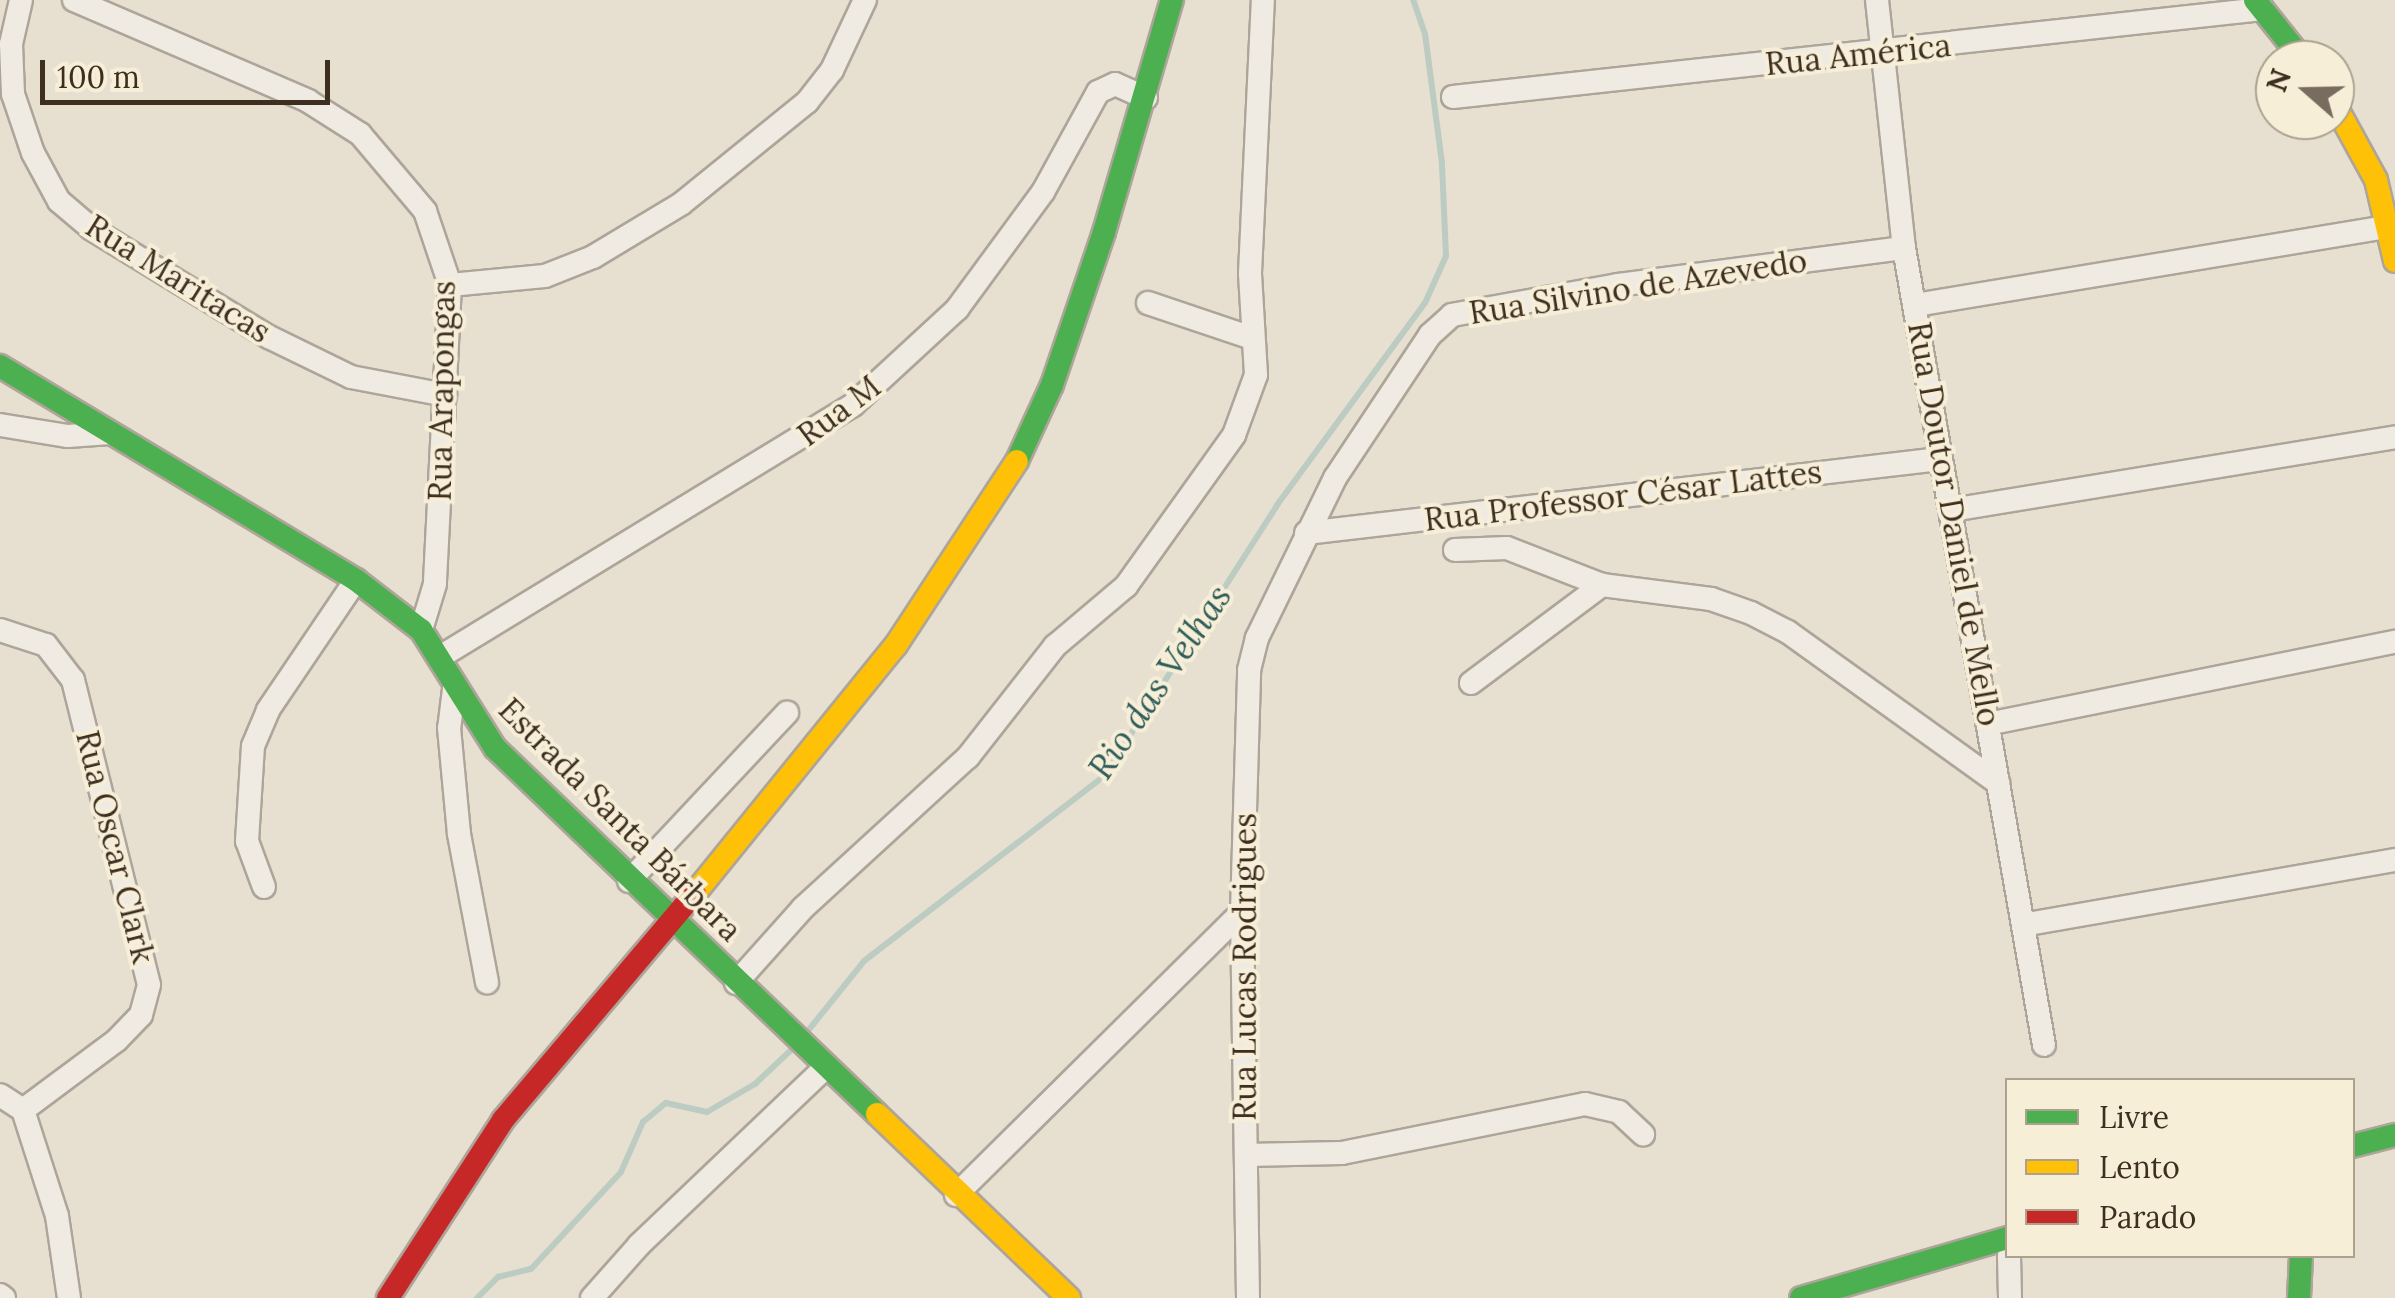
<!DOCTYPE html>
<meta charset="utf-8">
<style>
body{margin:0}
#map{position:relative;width:2395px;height:1298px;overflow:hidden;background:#e7e0d1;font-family:Lora,serif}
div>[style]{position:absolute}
.stream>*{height:6px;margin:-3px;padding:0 3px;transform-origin:3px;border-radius:3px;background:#bcccc2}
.roads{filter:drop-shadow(2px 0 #ada599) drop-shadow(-2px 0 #ada599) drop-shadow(0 2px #ada599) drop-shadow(0 -2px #ada599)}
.street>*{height:22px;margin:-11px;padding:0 11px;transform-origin:11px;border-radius:11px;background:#efebe3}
.fast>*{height:22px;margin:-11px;padding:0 11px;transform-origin:11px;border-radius:11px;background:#4caf50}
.slow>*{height:22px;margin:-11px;padding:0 11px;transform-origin:11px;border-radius:11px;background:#ffc107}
.jam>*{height:22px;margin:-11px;padding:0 11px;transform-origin:11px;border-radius:11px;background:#c62828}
span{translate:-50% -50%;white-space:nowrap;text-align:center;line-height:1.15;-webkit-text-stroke:8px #f7eed8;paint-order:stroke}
.street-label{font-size:32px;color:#3d2e20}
.water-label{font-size:35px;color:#2f5d5a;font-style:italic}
.legend{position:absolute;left:2005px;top:1078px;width:350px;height:180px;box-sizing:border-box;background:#f7eed8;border:2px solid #ada18e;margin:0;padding:12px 18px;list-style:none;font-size:30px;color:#3d2e20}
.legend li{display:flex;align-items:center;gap:20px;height:50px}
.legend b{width:50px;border:2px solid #ada18e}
.north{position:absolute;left:2255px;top:40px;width:100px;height:100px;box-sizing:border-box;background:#f7eed8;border:2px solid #ada18e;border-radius:50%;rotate:290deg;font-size:28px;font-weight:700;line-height:40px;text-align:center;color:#3d2e20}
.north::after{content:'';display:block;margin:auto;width:35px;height:45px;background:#786c5e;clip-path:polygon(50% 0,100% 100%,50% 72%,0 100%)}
.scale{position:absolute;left:40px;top:60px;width:290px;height:45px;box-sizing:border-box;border:5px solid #3d2e20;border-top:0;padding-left:12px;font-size:30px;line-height:35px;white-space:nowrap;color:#3d2e20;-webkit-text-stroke:8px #f7eed8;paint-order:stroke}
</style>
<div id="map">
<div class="stream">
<i style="left:807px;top:1032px;width:91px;rotate:-51.2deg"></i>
<i style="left:864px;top:961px;width:303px;rotate:-37.6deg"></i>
<i style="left:1104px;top:776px;width:322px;rotate:-57.4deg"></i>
<i style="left:1277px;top:505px;width:250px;rotate:-53.8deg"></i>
<i style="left:1425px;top:303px;width:51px;rotate:-65.9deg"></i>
<i style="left:1446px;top:256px;width:93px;rotate:-92.5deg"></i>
<i style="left:1442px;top:163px;width:130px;rotate:-97.5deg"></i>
<i style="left:1425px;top:34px;width:36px;rotate:-109deg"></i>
<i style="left:477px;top:1298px;width:30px;rotate:-45deg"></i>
<i style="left:498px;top:1277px;width:34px;rotate:-14deg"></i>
<i style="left:531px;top:1269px;width:132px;rotate:-47.1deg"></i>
<i style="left:621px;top:1172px;width:55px;rotate:-66.3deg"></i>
<i style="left:643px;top:1122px;width:30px;rotate:-40deg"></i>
<i style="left:666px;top:1103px;width:42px;rotate:12.4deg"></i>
<i style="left:707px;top:1112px;width:56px;rotate:-30.3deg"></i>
<i style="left:755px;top:1084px;width:51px;rotate:-43.4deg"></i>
</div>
<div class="roads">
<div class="street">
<i style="left:21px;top:0;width:45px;rotate:102.8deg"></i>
<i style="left:11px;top:44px;width:50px;rotate:87.7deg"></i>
<i style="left:13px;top:94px;width:62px;rotate:71.3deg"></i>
<i style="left:33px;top:153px;width:55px;rotate:61.6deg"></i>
<i style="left:59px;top:201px;width:43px;rotate:40.3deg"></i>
<i style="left:92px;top:229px;width:207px;rotate:31.4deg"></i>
<i style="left:269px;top:337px;width:91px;rotate:26deg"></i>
<i style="left:351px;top:377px;width:96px;rotate:10.8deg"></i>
<i style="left:74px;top:0;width:255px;rotate:23.3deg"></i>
<i style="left:308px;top:101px;width:62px;rotate:32.4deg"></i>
<i style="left:360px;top:134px;width:101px;rotate:49.8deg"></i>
<i style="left:425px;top:211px;width:78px;rotate:71.3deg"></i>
<i style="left:450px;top:285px;width:299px;rotate:92.9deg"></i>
<i style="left:435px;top:584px;width:48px;rotate:106.9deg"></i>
<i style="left:1877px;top:0;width:249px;rotate:83.8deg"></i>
<i style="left:1904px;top:248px;width:809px;rotate:80.04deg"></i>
<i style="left:1453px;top:97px;width:814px;rotate:-6.21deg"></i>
<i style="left:450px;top:285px;width:95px;rotate:-5.4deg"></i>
<i style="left:545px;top:276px;width:52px;rotate:-21.6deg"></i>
<i style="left:593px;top:257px;width:103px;rotate:-31.1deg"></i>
<i style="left:681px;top:204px;width:162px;rotate:-39deg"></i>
<i style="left:807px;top:102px;width:41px;rotate:-52deg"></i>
<i style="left:832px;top:70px;width:77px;rotate:-64.8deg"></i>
<i style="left:1148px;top:303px;width:110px;rotate:18.6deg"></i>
<i style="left:1915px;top:305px;width:478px;rotate:-9.4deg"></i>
<i style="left:0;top:425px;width:69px;rotate:9.2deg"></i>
<i style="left:68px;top:436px;width:42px;rotate:-4.1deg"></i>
<i style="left:1951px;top:510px;width:450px;rotate:-9.3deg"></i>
<i style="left:1306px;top:533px;width:638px;rotate:-6.66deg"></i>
<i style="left:1455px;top:550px;width:52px;rotate:-2.2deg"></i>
<i style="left:1507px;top:548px;width:102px;rotate:21.3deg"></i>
<i style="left:1602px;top:585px;width:110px;rotate:7.3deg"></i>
<i style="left:1711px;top:599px;width:42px;rotate:19.3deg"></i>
<i style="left:1751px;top:613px;width:42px;rotate:27.2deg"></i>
<i style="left:1788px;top:632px;width:259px;rotate:35.7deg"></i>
<i style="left:0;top:630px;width:48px;rotate:18.1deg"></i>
<i style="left:46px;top:645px;width:44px;rotate:52.4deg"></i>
<i style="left:73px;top:680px;width:314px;rotate:76deg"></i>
<i style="left:149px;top:985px;width:31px;rotate:105deg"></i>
<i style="left:141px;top:1015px;width:35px;rotate:134deg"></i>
<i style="left:117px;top:1040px;width:117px;rotate:143.3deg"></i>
<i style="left:23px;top:1110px;width:27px;rotate:-147deg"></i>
<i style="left:440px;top:657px;width:484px;rotate:-31.4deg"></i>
<i style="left:853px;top:405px;width:142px;rotate:-42.7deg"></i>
<i style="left:957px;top:309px;width:145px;rotate:-53.7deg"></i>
<i style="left:1043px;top:192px;width:114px;rotate:-61.2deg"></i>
<i style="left:1098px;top:92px;width:19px;rotate:-25deg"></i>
<i style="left:1115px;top:84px;width:34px;rotate:24deg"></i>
<i style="left:1471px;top:683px;width:164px;rotate:-36.8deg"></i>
<i style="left:454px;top:689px;width:39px;rotate:97deg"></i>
<i style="left:449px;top:728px;width:106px;rotate:84.6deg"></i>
<i style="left:459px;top:834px;width:151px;rotate:79.3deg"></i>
<i style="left:1992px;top:723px;width:411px;rotate:-11.4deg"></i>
<i style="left:629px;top:881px;width:231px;rotate:-46.8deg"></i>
<i style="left:264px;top:887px;width:49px;rotate:-110.3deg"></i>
<i style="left:247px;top:841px;width:95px;rotate:-86.4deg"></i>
<i style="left:253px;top:746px;width:39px;rotate:-67deg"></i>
<i style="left:268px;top:710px;width:157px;rotate:-55.9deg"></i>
<i style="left:2028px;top:924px;width:373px;rotate:-9.9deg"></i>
<i style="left:736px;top:983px;width:101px;rotate:-48.2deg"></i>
<i style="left:803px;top:908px;width:224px;rotate:-42.5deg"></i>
<i style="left:968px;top:757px;width:141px;rotate:-51.9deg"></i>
<i style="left:1055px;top:646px;width:93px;rotate:-40.2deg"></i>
<i style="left:1126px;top:586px;width:186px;rotate:-54.4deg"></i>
<i style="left:1234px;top:435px;width:64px;rotate:-69.9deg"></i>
<i style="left:1256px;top:375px;width:102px;rotate:-93.4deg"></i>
<i style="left:1250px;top:273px;width:273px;rotate:-87.3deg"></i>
<i style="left:23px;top:1110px;width:111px;rotate:72.2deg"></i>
<i style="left:57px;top:1216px;width:83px;rotate:81.7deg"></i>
<i style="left:1246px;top:1155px;width:96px;rotate:-1.2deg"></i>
<i style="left:1342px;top:1153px;width:248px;rotate:-11.4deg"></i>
<i style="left:1585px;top:1104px;width:35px;rotate:13deg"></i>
<i style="left:1619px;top:1112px;width:33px;rotate:43deg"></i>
<i style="left:956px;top:1195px;width:402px;rotate:-44.7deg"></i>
<i style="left:2009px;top:1256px;width:42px;rotate:88.6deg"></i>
<i style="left:0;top:1295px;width:5px;rotate:37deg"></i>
<i style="left:592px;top:1298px;width:71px;rotate:-48.4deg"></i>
<i style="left:639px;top:1245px;width:255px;rotate:-43.6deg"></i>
<i style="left:1248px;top:1298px;width:386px;rotate:-90.9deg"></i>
<i style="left:1242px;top:912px;width:242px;rotate:-88.3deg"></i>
<i style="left:1249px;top:670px;width:33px;rotate:-76deg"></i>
<i style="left:1257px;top:638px;width:178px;rotate:-64deg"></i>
<i style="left:1335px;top:478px;width:172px;rotate:-56.4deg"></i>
<i style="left:1430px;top:335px;width:30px;rotate:-42deg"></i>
<i style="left:1452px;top:315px;width:169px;rotate:-10.2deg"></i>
<i style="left:1618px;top:285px;width:288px;rotate:-7.4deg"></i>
</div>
<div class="fast">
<i style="left:2255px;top:0;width:77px;rotate:51.3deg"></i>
<i style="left:0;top:366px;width:415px;rotate:31deg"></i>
<i style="left:356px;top:580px;width:82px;rotate:37.6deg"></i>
<i style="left:421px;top:630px;width:139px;rotate:57.9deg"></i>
<i style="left:495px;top:748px;width:529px;rotate:43.77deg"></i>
<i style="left:1017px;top:461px;width:84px;rotate:-65.3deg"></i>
<i style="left:1052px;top:385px;width:162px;rotate:-71.2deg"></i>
<i style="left:1104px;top:232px;width:242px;rotate:-73.7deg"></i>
<i style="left:2352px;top:1146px;width:44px;rotate:-14.3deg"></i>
<i style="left:1801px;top:1298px;width:216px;rotate:-16.2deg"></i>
<i style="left:2299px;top:1298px;width:42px;rotate:-87.3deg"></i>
</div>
<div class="slow">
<i style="left:2335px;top:105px;width:85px;rotate:61.3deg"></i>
<i style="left:2376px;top:180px;width:83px;rotate:76.8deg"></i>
<i style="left:695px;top:893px;width:319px;rotate:-51deg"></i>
<i style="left:896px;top:645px;width:220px;rotate:-56.7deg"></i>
<i style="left:877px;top:1114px;width:266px;rotate:43.8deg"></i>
</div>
<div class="jam">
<i style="left:388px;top:1298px;width:212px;rotate:-57.1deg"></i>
<i style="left:503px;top:1120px;width:297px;rotate:-49.8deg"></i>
</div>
</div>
<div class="street-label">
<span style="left:1858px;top:55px;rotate:-6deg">Rua América</span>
<span style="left:178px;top:279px;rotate:32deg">Rua Maritacas</span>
<span style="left:1638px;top:287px;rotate:-9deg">Rua Silvino de Azevedo</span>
<span style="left:442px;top:391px;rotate:-89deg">Rua Arapongas</span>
<span style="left:839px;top:411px;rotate:-37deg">Rua M</span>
<span style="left:1623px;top:496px;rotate:-7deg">Rua Professor César Lattes</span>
<span style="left:1954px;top:524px;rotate:80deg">Rua Doutor Daniel de Mello</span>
<span style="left:620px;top:820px;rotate:45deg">Estrada Santa Bárbara</span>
<span style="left:115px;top:847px;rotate:76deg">Rua Oscar Clark</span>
<span style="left:1245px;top:967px;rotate:-90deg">Rua Lucas Rodrigues</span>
</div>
<div class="water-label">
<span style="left:1160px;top:682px;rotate:-56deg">Rio das Velhas</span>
</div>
<ul class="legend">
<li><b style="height:12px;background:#4caf50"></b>Livre</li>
<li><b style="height:12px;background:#ffc107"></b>Lento</li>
<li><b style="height:12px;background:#c62828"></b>Parado</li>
</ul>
<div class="north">N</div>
<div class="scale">100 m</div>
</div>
